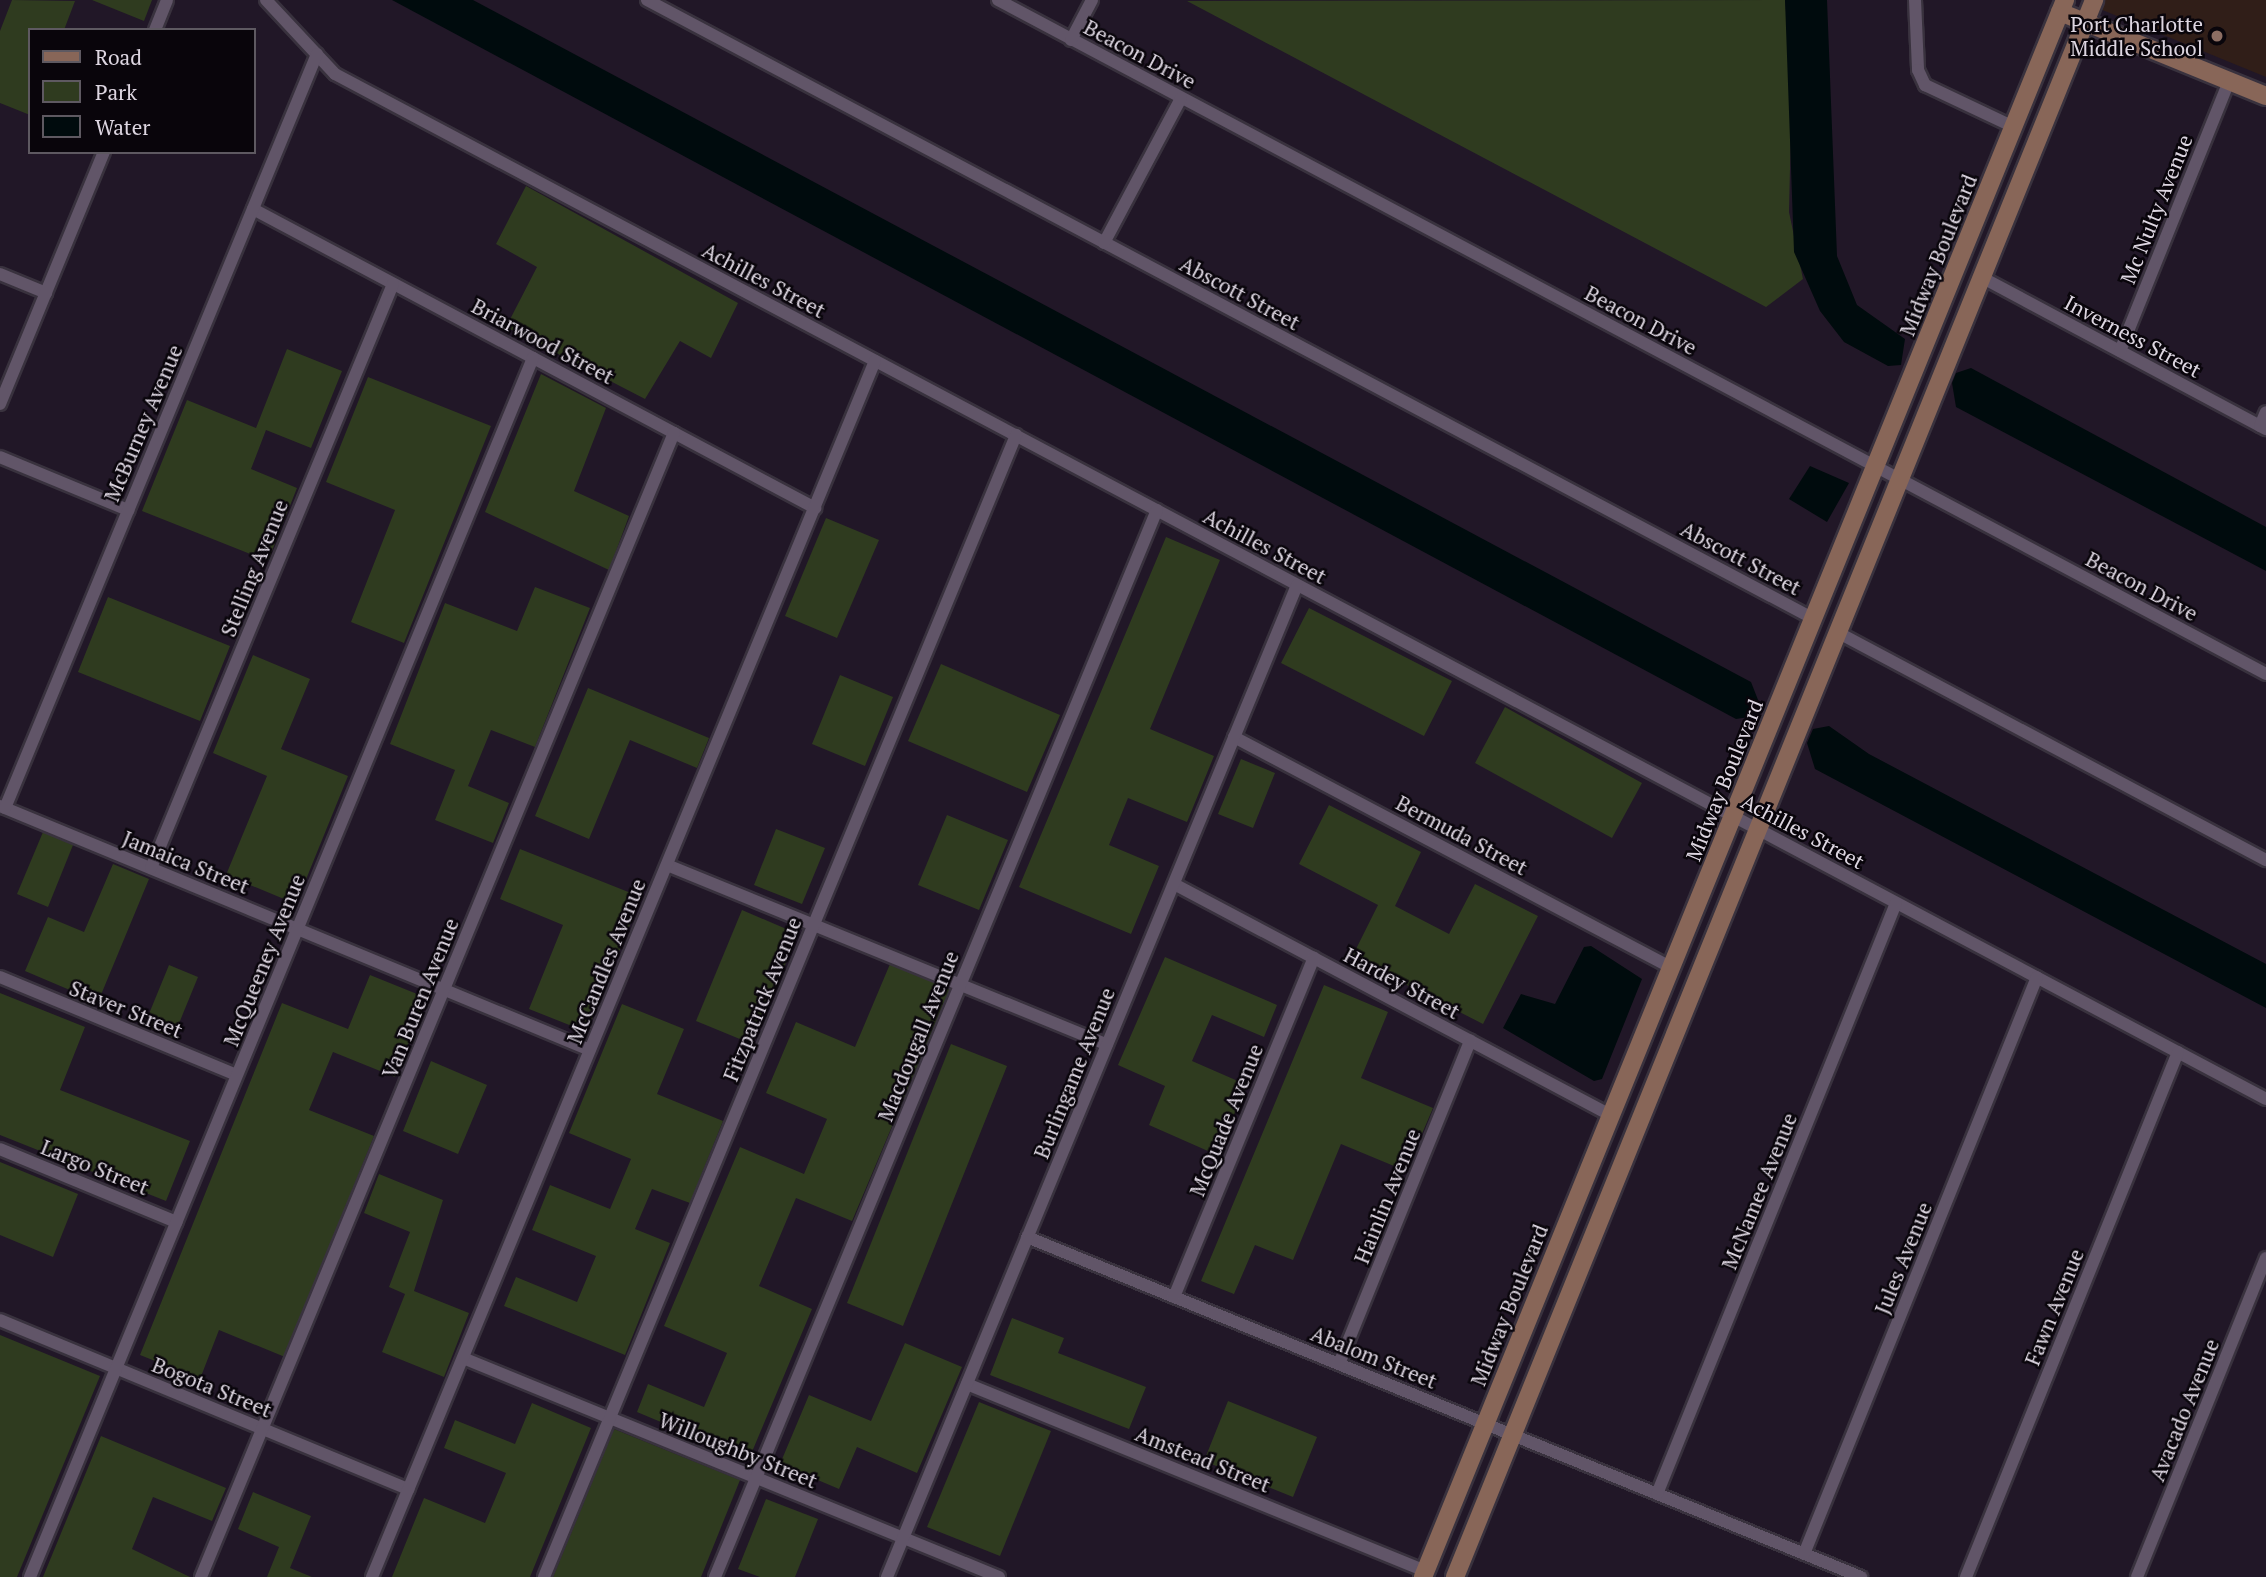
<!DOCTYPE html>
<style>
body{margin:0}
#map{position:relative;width:2266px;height:1577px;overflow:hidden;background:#211727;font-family:"PT Serif",serif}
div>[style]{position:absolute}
.education>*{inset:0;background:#301e18}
.green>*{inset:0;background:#2f3b1f}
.water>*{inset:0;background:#000b0d}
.roads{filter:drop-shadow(2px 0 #39323e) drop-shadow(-2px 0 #39323e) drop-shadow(0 2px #39323e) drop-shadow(0 -2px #39323e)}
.street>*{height:12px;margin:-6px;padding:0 6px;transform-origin:6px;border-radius:6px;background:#615568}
.secondary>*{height:18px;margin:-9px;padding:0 9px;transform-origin:9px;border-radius:9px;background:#886658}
.dots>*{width:19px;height:19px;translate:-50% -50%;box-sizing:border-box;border:4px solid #09050b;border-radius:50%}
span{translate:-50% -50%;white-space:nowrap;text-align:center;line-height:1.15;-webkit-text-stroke:5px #09050b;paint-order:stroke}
.poi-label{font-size:21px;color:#ddd6e1}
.right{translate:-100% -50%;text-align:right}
.street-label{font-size:21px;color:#ddd6e1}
.legend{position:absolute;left:28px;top:28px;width:228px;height:126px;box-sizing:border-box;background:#09050b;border:2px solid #5e5961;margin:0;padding:9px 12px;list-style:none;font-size:21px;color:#ddd6e1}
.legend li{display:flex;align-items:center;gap:14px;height:35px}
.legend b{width:35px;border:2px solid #5e5961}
</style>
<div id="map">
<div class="education">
<i style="clip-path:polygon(2104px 0,2266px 0,2266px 77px,2100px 9px)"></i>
</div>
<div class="green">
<i style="clip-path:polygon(12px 0,75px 1px,64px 30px,30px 30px,30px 115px,0 103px,0 31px)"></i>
<i style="clip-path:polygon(92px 0,152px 0,144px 21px)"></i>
<i style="clip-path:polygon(1785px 0,1792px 82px,1789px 212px,1803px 279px,1766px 307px,1187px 1px)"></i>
<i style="clip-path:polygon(526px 186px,738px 303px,711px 358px,680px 341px,645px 399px,506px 327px,537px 267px,496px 244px)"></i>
<i style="clip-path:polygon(287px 349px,342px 371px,311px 448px,266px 430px,251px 469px,297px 488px,268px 561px,142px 511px,187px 400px,256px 428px)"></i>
<i style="clip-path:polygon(541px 374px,606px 408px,574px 491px,629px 516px,609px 570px,485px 512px)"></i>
<i style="clip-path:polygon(368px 377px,491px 426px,404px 643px,351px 622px,395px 510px,326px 482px)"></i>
<i style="clip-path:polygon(826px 518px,879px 540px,837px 638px,785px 616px)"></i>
<i style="clip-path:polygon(1166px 537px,1220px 560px,1150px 729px,1214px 756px,1187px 822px,1128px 798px,1109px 845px,1159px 866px,1131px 934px,1019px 887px)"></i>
<i style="clip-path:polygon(535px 587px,590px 608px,535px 747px,491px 730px,468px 786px,509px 803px,493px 843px,435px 820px,455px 770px,390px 744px,445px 603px,517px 631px)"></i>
<i style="clip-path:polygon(108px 597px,230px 646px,200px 721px,78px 672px)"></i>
<i style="clip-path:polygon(1309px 608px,1452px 681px,1424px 736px,1281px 663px)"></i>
<i style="clip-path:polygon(253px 655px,310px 679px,281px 749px,348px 776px,296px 904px,226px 875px,267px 776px,213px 753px)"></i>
<i style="clip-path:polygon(941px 664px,1060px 715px,1027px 792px,908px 741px)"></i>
<i style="clip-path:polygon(840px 675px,893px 697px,865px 766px,812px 744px)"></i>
<i style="clip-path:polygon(588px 688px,709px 738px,697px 768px,630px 740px,589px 839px,535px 816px)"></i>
<i style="clip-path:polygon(1505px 707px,1642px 783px,1612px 838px,1475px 763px)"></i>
<i style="clip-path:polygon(1241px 759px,1275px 773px,1253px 828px,1218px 814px)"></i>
<i style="clip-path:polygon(1329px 805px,1421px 852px,1395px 906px,1449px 934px,1475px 884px,1538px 916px,1483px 1024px,1352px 957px,1378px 905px,1299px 864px)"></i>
<i style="clip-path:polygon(947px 815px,1008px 840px,979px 910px,918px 885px)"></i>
<i style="clip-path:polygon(776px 829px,825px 848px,802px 904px,754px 885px)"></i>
<i style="clip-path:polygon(43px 832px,73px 845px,48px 907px,17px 894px)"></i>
<i style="clip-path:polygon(520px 849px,641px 897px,587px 1032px,529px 1009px,563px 925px,500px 899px)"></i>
<i style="clip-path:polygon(113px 864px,149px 879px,98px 1002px,25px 971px,48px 917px,84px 932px)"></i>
<i style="clip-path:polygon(742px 910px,798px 934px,752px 1044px,696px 1021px)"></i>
<i style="clip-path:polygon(1165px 957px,1277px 1005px,1264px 1037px,1212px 1015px,1192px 1061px,1247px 1085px,1217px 1155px,1149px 1125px,1165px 1086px,1118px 1065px)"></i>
<i style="clip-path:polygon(890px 964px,950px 989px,852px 1221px,796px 1198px,759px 1286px,812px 1309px,749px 1459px,637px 1412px,648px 1384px,704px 1407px,727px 1353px,664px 1326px,740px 1147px,804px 1174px,827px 1119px,766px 1093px,796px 1022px,855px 1047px)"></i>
<i style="clip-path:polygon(169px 965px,198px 977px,173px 1038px,144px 1026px)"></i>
<i style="clip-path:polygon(370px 975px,427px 998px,395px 1077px,333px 1052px,309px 1110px,374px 1136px,285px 1357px,219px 1330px,200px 1379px,140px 1355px,282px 1003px,348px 1029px)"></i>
<i style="clip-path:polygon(1324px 985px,1388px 1012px,1361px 1078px,1433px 1108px,1406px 1171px,1341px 1144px,1293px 1260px,1255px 1245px,1234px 1294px,1201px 1281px)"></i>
<i style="clip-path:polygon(0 993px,85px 1027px,60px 1090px,190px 1141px,166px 1201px,0 1135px)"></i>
<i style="clip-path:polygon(622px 1004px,684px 1029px,657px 1094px,723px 1121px,690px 1203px,652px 1189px,635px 1229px,670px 1243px,625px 1355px,504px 1306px,516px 1277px,577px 1302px,596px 1256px,532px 1230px,550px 1185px,610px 1209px,631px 1159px,569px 1133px)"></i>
<i style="clip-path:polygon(951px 1044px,1007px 1066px,903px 1326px,847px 1303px)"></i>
<i style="clip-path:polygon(431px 1061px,487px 1085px,458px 1154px,403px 1131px)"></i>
<i style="clip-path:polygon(0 1162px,78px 1194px,53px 1257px,0 1235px)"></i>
<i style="clip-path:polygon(379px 1174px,443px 1200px,414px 1291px,469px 1313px,444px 1377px,382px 1352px,405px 1294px,389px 1287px,410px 1232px,364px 1213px)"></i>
<i style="clip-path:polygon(1012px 1318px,1064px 1338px,1058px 1353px,1146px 1387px,1129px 1429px,990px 1375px)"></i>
<i style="clip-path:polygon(0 1335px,100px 1376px,17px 1577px,0 1577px)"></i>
<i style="clip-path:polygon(905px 1343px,962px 1367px,917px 1473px,857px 1447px,839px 1489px,780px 1464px,809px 1395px,871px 1421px)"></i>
<i style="clip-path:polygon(1228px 1401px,1317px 1437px,1293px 1497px,1204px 1461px)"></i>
<i style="clip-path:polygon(979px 1402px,1051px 1431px,1000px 1556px,927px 1527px)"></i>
<i style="clip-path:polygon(532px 1403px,591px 1428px,530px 1577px,392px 1577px,424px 1498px,485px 1523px,506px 1473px,444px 1448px,455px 1420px,515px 1444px)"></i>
<i style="clip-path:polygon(614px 1429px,740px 1480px,701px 1577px,553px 1577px)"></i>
<i style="clip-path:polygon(101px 1436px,226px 1488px,212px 1521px,153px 1497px,132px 1549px,190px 1577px,43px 1577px)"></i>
<i style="clip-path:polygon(253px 1492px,311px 1516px,290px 1568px,312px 1577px,267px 1577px,279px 1547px,238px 1529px)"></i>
<i style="clip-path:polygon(766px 1499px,818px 1519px,795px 1577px,760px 1577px,738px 1569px)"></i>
</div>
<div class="water">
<i style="clip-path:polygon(392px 0,473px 0,1751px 682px,1760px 705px,1756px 716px,1736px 719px)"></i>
<i style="clip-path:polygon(1785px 0,1827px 0,1837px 256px,1857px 305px,1905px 339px,1901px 365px,1888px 366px,1844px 342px,1820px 311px,1794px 252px)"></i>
<i style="clip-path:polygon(1971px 368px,2266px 527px,2266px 571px,1956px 407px,1952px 383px,1956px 373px)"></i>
<i style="clip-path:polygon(1810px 466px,1849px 483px,1827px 522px,1789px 499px)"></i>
<i style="clip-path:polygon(1829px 726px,1869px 754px,2266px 964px,2266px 1008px,1815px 769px,1807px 743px,1813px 729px)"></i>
<i style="clip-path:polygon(1591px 946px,1642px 979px,1602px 1079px,1594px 1081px,1503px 1028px,1521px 994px,1555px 1004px,1584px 947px)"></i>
</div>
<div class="roads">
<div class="street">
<i style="left:266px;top:0;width:101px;rotate:47deg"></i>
<i style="left:335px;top:74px;width:2186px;rotate:27.96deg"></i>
<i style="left:647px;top:0;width:1321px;rotate:27.94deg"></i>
<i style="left:998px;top:0;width:1436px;rotate:27.99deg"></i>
<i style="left:1915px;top:0;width:70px;rotate:87.5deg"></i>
<i style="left:1918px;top:70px;width:17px;rotate:65deg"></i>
<i style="left:1925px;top:85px;width:98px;rotate:25.3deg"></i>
<i style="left:155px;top:30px;width:32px;rotate:-68deg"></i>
<i style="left:1071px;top:40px;width:45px;rotate:-62.3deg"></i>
<i style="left:253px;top:209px;width:637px;rotate:28.01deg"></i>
<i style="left:1104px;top:243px;width:164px;rotate:-62deg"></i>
<i style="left:0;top:274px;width:50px;rotate:22.4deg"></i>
<i style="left:1983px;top:278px;width:321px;rotate:28.1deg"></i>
<i style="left:2120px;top:351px;width:291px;rotate:-68deg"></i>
<i style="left:0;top:404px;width:273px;rotate:-67.6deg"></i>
<i style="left:2260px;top:426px;width:15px;rotate:-67deg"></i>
<i style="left:0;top:457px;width:139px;rotate:22.5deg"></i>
<i style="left:1837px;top:632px;width:486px;rotate:28deg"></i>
<i style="left:1234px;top:737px;width:496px;rotate:27.8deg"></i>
<i style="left:0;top:806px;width:638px;rotate:22.47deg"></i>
<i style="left:5px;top:808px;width:816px;rotate:-67.52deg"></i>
<i style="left:667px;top:865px;width:475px;rotate:22.2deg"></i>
<i style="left:151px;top:868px;width:632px;rotate:-67.49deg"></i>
<i style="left:1174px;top:884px;width:496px;rotate:27.9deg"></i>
<i style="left:0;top:977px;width:256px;rotate:22.5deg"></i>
<i style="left:0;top:1149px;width:191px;rotate:22.5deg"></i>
<i style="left:1027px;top:1237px;width:901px;rotate:22.18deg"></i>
<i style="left:1174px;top:1297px;width:367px;rotate:-67.6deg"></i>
<i style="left:0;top:1320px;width:442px;rotate:22.5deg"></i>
<i style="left:463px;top:1358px;width:579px;rotate:22.22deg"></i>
<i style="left:1339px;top:1364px;width:349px;rotate:-67.9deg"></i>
<i style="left:967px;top:1384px;width:496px;rotate:22.2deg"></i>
<i style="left:1657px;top:1494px;width:637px;rotate:-67.98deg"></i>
<i style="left:1804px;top:1554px;width:622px;rotate:-68.01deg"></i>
<i style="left:30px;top:1577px;width:1319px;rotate:-67.58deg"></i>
<i style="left:201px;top:1577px;width:1238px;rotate:-67.54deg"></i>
<i style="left:372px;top:1577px;width:1316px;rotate:-67.53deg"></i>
<i style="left:544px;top:1577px;width:1236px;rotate:-67.54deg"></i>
<i style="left:715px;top:1577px;width:1155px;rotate:-67.5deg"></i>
<i style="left:887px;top:1577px;width:1073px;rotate:-67.54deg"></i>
<i style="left:1966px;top:1577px;width:566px;rotate:-68.01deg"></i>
<i style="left:2137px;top:1577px;width:344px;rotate:-68deg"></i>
</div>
<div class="secondary">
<i style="left:2060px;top:12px;width:222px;rotate:22.2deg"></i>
<i style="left:1423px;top:1577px;width:1703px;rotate:-67.85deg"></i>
<i style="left:1455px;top:1577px;width:1702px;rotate:-67.94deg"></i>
</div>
</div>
<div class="dots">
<i style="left:2217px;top:36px;background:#8d6e63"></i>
</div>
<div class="poi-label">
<span class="right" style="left:2203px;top:36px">Port Charlotte<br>Middle School</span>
</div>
<div class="street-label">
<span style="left:1140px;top:54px;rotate:28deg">Beacon Drive</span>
<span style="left:2156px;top:209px;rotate:-68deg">Mc Nulty Avenue</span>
<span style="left:1938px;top:255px;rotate:-68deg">Midway Boulevard</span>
<span style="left:764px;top:280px;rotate:28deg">Achilles Street</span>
<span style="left:1240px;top:293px;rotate:28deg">Abscott Street</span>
<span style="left:1641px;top:320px;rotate:28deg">Beacon Drive</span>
<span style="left:2133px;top:336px;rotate:28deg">Inverness Street</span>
<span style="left:543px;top:341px;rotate:28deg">Briarwood Street</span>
<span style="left:143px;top:423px;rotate:-67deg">McBurney Avenue</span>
<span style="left:1265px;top:546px;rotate:28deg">Achilles Street</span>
<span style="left:1741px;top:558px;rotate:28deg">Abscott Street</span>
<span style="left:254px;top:568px;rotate:-68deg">Stelling Avenue</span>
<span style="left:2142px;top:586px;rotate:28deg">Beacon Drive</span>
<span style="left:1724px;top:780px;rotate:-68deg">Midway Boulevard</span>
<span style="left:1803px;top:831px;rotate:28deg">Achilles Street</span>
<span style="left:1462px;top:835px;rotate:28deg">Bermuda Street</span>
<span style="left:186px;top:862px;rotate:22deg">Jamaica Street</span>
<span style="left:264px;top:960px;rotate:-68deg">McQueeney Avenue</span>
<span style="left:606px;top:961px;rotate:-68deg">McCandles Avenue</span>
<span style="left:1402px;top:983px;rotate:28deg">Hardey Street</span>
<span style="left:420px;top:998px;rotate:-68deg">Van Buren Avenue</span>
<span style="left:762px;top:999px;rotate:-68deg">Fitzpatrick Avenue</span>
<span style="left:126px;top:1009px;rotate:22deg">Staver Street</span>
<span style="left:918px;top:1036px;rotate:-68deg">Macdougall Avenue</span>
<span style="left:1074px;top:1073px;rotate:-68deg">Burlingame Avenue</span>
<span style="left:1226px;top:1120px;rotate:-68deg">McQuade Avenue</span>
<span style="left:95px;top:1167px;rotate:22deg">Largo Street</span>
<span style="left:1759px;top:1191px;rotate:-68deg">McNamee Avenue</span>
<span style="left:1387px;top:1196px;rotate:-68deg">Hainlin Avenue</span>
<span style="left:1903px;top:1258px;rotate:-68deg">Jules Avenue</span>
<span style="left:1509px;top:1305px;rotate:-68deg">Midway Boulevard</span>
<span style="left:2054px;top:1307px;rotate:-68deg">Fawn Avenue</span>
<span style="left:1374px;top:1357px;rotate:22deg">Abalom Street</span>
<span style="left:212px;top:1387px;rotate:22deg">Bogota Street</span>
<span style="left:2184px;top:1410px;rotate:-68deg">Avacado Avenue</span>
<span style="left:738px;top:1450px;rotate:22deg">Willoughby Street</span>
<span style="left:1203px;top:1459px;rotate:22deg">Amstead Street</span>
</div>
<ul class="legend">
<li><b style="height:9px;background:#886658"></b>Road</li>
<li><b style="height:19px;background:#2f3b1f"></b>Park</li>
<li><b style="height:19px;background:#000b0d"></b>Water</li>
</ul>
</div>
